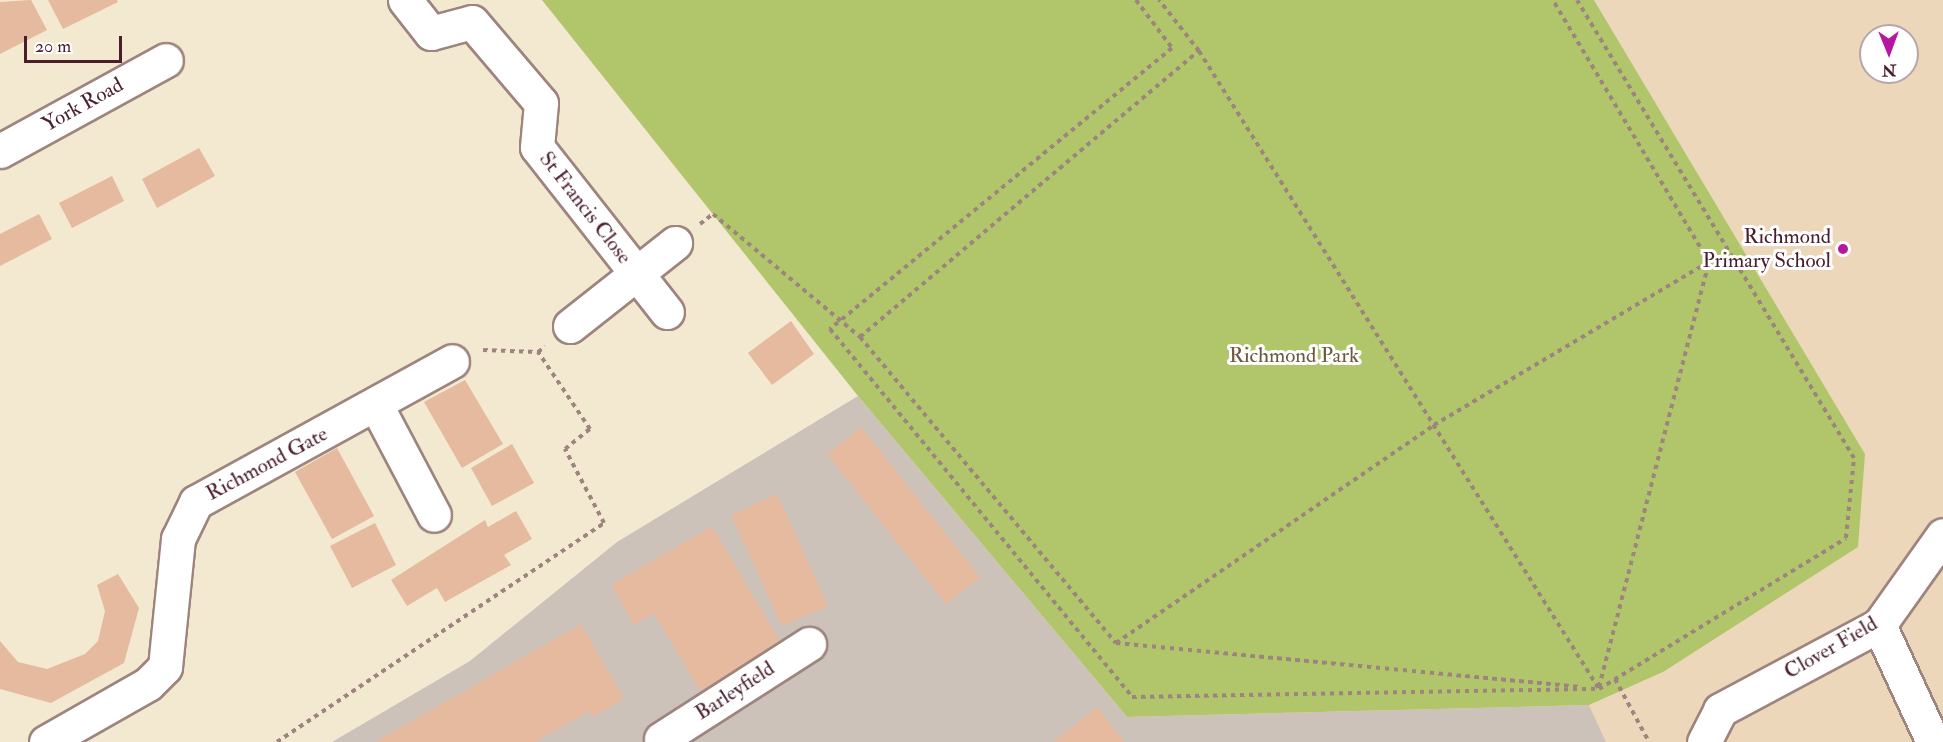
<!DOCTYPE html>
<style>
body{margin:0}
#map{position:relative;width:1943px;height:742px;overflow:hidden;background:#f3e8d0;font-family:"IM FELL Double Pica",serif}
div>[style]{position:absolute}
.built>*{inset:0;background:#edd7bb}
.industrial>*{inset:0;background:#ccc2b9}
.green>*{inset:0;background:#b1c66b}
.building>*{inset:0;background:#e5ba9e}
.path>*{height:4px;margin-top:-2px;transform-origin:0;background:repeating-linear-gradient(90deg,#9e847e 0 4.5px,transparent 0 9px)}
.roads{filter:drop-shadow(2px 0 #9e847e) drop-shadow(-2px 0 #9e847e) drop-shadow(0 2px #9e847e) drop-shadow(0 -2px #9e847e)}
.minor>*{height:33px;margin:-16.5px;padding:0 16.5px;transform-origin:16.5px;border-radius:16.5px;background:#fff}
.dots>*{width:16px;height:16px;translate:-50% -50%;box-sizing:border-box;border:3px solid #fff;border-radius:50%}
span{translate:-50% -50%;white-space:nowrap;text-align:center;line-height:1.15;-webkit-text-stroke:6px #fff;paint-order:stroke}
.street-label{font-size:21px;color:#4a1f2b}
.poi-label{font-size:21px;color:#4a1f2b}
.right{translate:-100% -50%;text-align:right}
.park-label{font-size:21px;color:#6e5941}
.north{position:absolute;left:1859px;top:24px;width:60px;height:60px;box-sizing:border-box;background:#fff;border:2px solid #b7a5aa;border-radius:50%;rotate:179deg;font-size:16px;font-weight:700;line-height:24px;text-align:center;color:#4a1f2b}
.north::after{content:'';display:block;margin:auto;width:21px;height:27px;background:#b5179e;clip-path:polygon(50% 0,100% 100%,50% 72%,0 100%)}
.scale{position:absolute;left:24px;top:36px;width:98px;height:27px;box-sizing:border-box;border:3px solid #4a1f2b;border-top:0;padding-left:8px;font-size:18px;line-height:21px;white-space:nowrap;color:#4a1f2b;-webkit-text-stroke:4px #fff;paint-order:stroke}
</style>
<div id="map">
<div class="built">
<i style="clip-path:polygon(evenodd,1594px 0,1943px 0,1943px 742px,1606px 742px,1589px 705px,1663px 672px,1865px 454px,1594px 0,1871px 36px,1907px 36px,1907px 72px,1871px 72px,1871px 36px)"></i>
</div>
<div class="industrial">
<i style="clip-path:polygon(858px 396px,1127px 717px,1589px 705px,1606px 742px,332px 742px,470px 661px,617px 542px)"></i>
</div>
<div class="green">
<i style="clip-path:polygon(542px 0,1594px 0,1865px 454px,1858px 547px,1663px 672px,1589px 705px,1127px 717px,858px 396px)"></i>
</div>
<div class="building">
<i style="clip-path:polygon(31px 0,47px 30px,0 54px,0 2px)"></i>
<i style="clip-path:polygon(48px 0,117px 0,118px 2px,63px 29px)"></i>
<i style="clip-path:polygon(199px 148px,215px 176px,157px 208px,142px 179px)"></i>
<i style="clip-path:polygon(112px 176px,124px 201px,72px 228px,59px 203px)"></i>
<i style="clip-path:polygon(39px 214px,52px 239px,0 266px,0 234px)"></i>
<i style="clip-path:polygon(791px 321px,814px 354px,772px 385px,748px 353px)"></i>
<i style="clip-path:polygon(465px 380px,503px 444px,462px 468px,424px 402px)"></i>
<i style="clip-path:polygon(861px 427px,980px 577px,946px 604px,827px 454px)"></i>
<i style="clip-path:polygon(512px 444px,534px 483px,492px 506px,471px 468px)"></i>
<i style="clip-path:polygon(337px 448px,374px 516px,332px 539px,295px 472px)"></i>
<i style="clip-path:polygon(777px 494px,828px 606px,782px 626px,731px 515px)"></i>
<i style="clip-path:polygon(516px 511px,532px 539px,504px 555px,511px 565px,445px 602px,437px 588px,407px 606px,391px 580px,485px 520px,488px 527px)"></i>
<i style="clip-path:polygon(375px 523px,396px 565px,352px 588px,330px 546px)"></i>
<i style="clip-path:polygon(712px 526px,781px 643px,700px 691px,654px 613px,634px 625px,611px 585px)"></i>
<i style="clip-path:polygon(118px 574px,139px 608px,124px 663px,51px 703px,0 689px,0 641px,18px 662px,47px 669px,85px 654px,98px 641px,105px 611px,97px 585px)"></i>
<i style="clip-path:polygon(581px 624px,624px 699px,593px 717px,589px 711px,535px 742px,375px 742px)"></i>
<i style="clip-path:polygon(1097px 707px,1125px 742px,1053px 742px)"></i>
</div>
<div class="path">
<i style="left:1136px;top:0;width:60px;rotate:53.1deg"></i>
<i style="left:1172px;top:48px;width:443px;rotate:140.6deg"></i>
<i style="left:830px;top:329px;width:476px;rotate:50.6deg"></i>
<i style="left:1132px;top:697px;width:467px;rotate:-1deg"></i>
<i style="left:1599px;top:689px;width:289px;rotate:-31.4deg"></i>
<i style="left:1846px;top:538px;width:80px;rotate:-84.3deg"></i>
<i style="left:1854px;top:458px;width:535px;rotate:-121.17deg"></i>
<i style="left:1199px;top:51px;width:753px;rotate:57.91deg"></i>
<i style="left:700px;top:224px;width:16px;rotate:-38deg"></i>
<i style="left:713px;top:214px;width:192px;rotate:39.9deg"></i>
<i style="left:860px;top:337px;width:444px;rotate:-40.2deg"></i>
<i style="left:1199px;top:51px;width:65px;rotate:-128.1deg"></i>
<i style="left:860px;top:337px;width:399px;rotate:50.1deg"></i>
<i style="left:1116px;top:643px;width:386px;rotate:-34.4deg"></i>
<i style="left:1434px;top:425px;width:320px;rotate:-30.7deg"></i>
<i style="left:1709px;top:262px;width:305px;rotate:-120.8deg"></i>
<i style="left:483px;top:350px;width:55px;rotate:2.1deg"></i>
<i style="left:538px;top:352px;width:9px;rotate:-36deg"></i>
<i style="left:1116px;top:643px;width:464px;rotate:5.4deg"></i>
<i style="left:1615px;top:679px;width:72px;rotate:61.6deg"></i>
<i style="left:1599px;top:687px;width:439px;rotate:-75.5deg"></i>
<i style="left:277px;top:742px;width:394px;rotate:-33.8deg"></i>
<i style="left:604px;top:523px;width:84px;rotate:-117.8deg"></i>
<i style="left:565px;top:449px;width:32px;rotate:-39deg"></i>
<i style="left:590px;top:429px;width:93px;rotate:-124deg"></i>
</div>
<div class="roads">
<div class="minor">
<i style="left:405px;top:0;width:42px;rotate:51.8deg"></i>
<i style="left:431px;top:33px;width:42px;rotate:-15deg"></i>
<i style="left:472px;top:22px;width:106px;rotate:49.6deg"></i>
<i style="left:541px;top:103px;width:44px;rotate:95.2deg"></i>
<i style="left:537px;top:147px;width:210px;rotate:51.8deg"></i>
<i style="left:0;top:151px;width:189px;rotate:-28.7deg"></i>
<i style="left:570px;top:326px;width:134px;rotate:-38.3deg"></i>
<i style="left:376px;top:405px;width:124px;rotate:62.2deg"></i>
<i style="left:1879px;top:625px;width:129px;rotate:65.2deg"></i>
<i style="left:661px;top:739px;width:176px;rotate:-32.7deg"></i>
<i style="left:46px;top:742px;width:117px;rotate:-29.6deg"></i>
<i style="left:148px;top:684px;width:24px;rotate:-45deg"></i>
<i style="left:165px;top:667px;width:129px;rotate:-84.2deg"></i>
<i style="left:178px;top:539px;width:41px;rotate:-64.1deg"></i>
<i style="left:196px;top:502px;width:292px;rotate:-28.8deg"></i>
<i style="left:1704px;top:742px;width:36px;rotate:-63deg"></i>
<i style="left:1720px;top:710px;width:180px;rotate:-28.1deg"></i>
<i style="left:1879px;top:625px;width:110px;rotate:-54.6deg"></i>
</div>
</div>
<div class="dots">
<i style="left:1843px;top:249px;background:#b5179e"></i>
</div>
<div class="street-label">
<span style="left:83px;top:105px;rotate:-29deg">York Road</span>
<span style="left:585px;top:208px;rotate:52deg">St Francis Close</span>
<span style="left:267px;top:464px;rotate:-28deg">Richmond Gate</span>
<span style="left:1831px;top:648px;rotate:-30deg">Clover Field</span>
<span style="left:735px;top:691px;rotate:-33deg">Barleyfield</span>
</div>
<div class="poi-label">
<span class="right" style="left:1831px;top:249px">Richmond<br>Primary School</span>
</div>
<div class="park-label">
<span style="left:1294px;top:356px">Richmond Park</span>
</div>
<div class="north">N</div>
<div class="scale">20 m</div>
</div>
